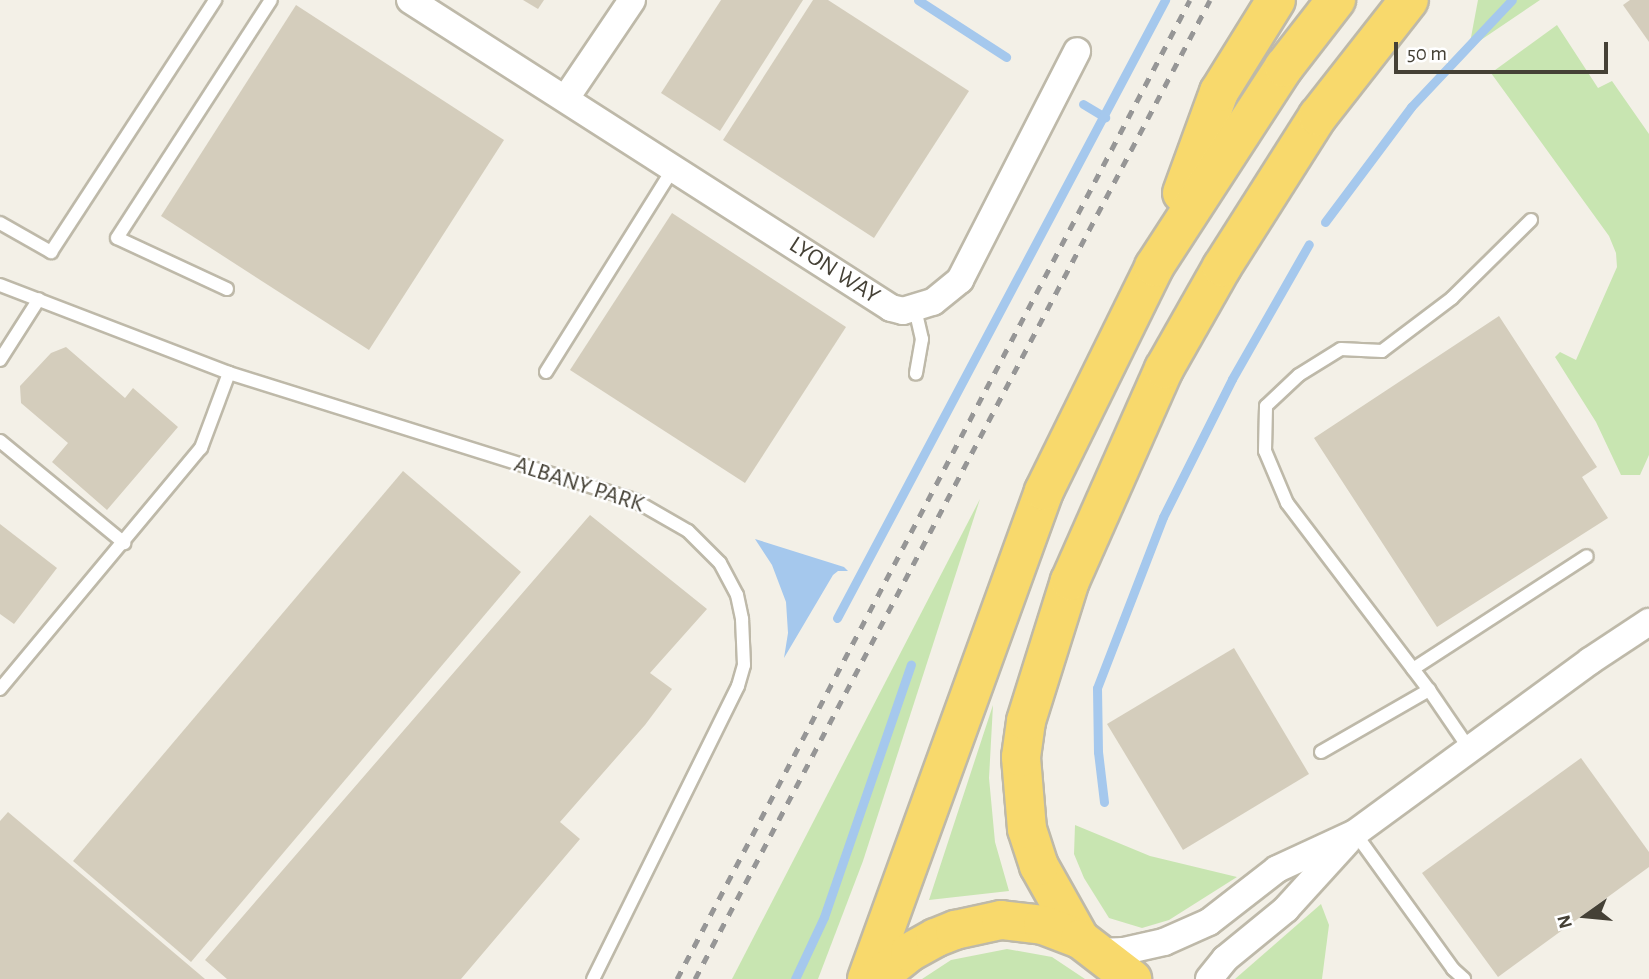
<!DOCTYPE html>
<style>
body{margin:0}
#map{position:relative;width:1649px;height:979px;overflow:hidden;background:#f3f0e7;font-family:"Alegreya Sans",sans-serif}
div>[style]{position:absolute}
.green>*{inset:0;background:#c8e5b1}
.water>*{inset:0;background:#a5c8ed}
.stream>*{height:9px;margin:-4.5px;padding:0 4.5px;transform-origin:4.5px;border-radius:4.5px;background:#a5c8ed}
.building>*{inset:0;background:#d4cdbc}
.roads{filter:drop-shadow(2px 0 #beb9a9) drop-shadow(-2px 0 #beb9a9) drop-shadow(0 2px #beb9a9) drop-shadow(0 -2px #beb9a9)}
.lane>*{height:12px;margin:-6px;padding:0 6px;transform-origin:6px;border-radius:6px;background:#fff}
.street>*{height:26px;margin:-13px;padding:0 13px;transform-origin:13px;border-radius:13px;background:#fff}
.highway>*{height:38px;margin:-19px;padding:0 19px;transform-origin:19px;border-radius:19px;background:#f8d96c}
.rail>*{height:5px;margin-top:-2.5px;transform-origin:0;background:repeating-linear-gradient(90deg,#969696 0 9px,transparent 0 18px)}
span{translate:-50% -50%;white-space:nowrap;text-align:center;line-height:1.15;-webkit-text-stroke:5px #fff;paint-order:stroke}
.street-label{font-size:24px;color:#454136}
.north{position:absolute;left:1551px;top:881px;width:70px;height:70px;-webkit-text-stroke:5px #fff;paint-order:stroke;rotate:255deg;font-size:19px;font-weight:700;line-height:28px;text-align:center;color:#454136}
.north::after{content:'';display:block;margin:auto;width:24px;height:32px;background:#454136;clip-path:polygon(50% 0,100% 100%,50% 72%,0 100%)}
.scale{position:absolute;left:1394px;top:42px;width:214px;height:32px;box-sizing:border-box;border:4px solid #454136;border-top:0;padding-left:9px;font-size:21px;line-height:24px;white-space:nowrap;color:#454136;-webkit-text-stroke:5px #fff;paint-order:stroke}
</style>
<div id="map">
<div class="green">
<i style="clip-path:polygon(1478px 0,1540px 0,1469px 48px)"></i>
<i style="clip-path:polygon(1557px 25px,1598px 88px,1612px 81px,1649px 134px,1649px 455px,1640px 475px,1621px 475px,1596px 422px,1555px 357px,1560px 352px,1576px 360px,1617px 267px,1616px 253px,1609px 236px,1491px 73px)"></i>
<i style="clip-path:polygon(980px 499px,863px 861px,818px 979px,732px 979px)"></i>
<i style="clip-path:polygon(993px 705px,989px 778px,995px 842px,1009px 891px,929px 900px)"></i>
<i style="clip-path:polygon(1075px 825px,1150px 856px,1237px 877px,1169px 920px,1142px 928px,1109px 918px,1084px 878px,1074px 854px)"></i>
<i style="clip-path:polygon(1321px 904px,1329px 925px,1322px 979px,1235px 979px)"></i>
<i style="clip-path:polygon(1007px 949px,1052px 957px,1085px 979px,922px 979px,951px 960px)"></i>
</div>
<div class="water">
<i style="clip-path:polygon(755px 539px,844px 567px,848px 571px,838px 571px,833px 575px,784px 658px,788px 633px,786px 602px,772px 565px)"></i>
</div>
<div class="stream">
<i style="left:918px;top:0;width:105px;rotate:32.9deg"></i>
<i style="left:1083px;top:104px;width:26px;rotate:31deg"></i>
<i style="left:1325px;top:222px;width:144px;rotate:-53.2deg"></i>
<i style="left:1411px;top:107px;width:147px;rotate:-46.7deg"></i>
<i style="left:837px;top:618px;width:700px;rotate:-62.04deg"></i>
<i style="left:1104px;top:802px;width:50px;rotate:-96.8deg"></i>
<i style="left:1098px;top:752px;width:64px;rotate:-90.9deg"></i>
<i style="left:1097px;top:688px;width:183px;rotate:-68.9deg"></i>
<i style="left:1163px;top:517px;width:154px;rotate:-63.4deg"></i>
<i style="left:1232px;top:379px;width:155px;rotate:-60.3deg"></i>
<i style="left:795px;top:979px;width:68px;rotate:-64.9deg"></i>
<i style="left:824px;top:917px;width:267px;rotate:-71deg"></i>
</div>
<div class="building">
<i style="clip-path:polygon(523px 0,544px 0,538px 9px)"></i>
<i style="clip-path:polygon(721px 0,803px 0,720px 131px,661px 93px)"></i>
<i style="clip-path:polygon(813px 0,828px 0,969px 91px,874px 238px,723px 140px)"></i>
<i style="clip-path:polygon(1630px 0,1649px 0,1649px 42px,1623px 5px)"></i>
<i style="clip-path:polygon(296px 5px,504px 140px,369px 350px,161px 216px)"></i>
<i style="clip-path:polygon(672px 213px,846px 327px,745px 483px,570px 370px)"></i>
<i style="clip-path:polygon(1499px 316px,1597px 467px,1582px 477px,1608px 518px,1437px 627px,1314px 438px)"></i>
<i style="clip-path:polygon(66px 347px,125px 398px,133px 388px,178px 427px,107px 510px,52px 462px,68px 443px,21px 403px,20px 386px,51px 353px)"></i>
<i style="clip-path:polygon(403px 471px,521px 572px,191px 962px,73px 861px)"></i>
<i style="clip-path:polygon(590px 515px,707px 609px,650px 673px,672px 689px,645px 725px,560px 822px,580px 839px,461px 979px,227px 979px,205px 960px)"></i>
<i style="clip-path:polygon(0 524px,57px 568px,14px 624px,0 614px)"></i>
<i style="clip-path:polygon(1234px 648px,1309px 774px,1183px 850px,1107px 724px)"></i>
<i style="clip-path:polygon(1581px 758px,1649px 852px,1649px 867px,1498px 977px,1422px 873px)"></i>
<i style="clip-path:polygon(8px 812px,205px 979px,0 979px,0 821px)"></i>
</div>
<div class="roads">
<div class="lane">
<i style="left:0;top:223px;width:59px;rotate:29.6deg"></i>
<i style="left:51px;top:252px;width:301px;rotate:-56.9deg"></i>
<i style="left:0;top:285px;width:245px;rotate:21deg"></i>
<i style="left:229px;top:373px;width:424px;rotate:17.4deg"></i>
<i style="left:634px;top:500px;width:62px;rotate:29.9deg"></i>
<i style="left:688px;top:531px;width:45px;rotate:45deg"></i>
<i style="left:720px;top:563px;width:36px;rotate:62deg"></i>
<i style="left:737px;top:595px;width:25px;rotate:78deg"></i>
<i style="left:742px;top:619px;width:46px;rotate:87.5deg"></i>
<i style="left:744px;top:665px;width:22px;rotate:106deg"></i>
<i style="left:738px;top:686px;width:327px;rotate:116.3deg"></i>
<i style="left:227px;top:289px;width:121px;rotate:-155.1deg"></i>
<i style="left:117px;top:238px;width:283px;rotate:-57.1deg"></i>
<i style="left:915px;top:309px;width:31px;rotate:77deg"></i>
<i style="left:922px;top:339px;width:35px;rotate:100deg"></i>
<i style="left:0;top:360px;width:72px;rotate:-57.4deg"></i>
<i style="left:546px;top:372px;width:242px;rotate:-58deg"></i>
<i style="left:0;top:441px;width:161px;rotate:39.4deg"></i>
<i style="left:1413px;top:669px;width:207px;rotate:-33deg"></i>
<i style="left:0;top:689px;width:314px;rotate:-50.2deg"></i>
<i style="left:201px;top:448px;width:80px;rotate:-69.5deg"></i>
<i style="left:1470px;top:750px;width:73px;rotate:-124.3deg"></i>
<i style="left:1429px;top:690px;width:235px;rotate:-127.2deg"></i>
<i style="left:1287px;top:503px;width:56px;rotate:-112.9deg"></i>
<i style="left:1265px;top:451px;width:45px;rotate:-88.7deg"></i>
<i style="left:1266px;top:406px;width:45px;rotate:-43.2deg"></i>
<i style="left:1299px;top:375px;width:49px;rotate:-31.8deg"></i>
<i style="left:1341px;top:349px;width:41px;rotate:2.8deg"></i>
<i style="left:1382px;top:351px;width:88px;rotate:-37.1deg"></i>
<i style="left:1452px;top:298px;width:111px;rotate:-44.6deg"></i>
<i style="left:1321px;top:752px;width:125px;rotate:-29.9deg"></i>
<i style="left:1355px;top:833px;width:168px;rotate:54.2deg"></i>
<i style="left:1453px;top:969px;width:15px;rotate:42deg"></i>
</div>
<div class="street">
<i style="left:410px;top:0;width:571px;rotate:32.63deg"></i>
<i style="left:891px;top:308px;width:12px;rotate:14deg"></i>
<i style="left:903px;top:311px;width:31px;rotate:-17deg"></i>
<i style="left:933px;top:302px;width:35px;rotate:-39deg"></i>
<i style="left:960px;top:280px;width:257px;rotate:-62.9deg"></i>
<i style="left:566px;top:98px;width:118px;rotate:-56deg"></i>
<i style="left:1098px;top:952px;width:26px;rotate:-2deg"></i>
<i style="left:1124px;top:951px;width:41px;rotate:-12.7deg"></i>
<i style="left:1164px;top:942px;width:49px;rotate:-24deg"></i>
<i style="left:1209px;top:922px;width:86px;rotate:-37.9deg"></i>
<i style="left:1277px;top:869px;width:86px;rotate:-24.8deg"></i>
<i style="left:1355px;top:833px;width:291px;rotate:-36.2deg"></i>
<i style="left:1590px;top:661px;width:71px;rotate:-33.5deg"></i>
<i style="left:1209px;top:979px;width:26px;rotate:-51deg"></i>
<i style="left:1225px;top:959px;width:79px;rotate:-39.3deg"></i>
<i style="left:1286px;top:909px;width:91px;rotate:-47.7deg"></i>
</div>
<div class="highway">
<i style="left:1182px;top:193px;width:108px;rotate:-69.9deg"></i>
<i style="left:1219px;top:92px;width:108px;rotate:-58.2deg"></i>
<i style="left:1080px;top:939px;width:84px;rotate:-119.3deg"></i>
<i style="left:1039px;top:866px;width:39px;rotate:-108deg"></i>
<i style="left:1027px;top:829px;width:72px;rotate:-94.8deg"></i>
<i style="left:1021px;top:757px;width:36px;rotate:-82deg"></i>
<i style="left:1026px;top:721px;width:147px;rotate:-72.6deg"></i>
<i style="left:1070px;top:581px;width:232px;rotate:-66.1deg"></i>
<i style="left:1164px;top:369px;width:117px;rotate:-60.4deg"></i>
<i style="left:1222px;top:267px;width:179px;rotate:-57.6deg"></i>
<i style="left:1318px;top:116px;width:147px;rotate:-51.9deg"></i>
<i style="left:867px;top:979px;width:519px;rotate:-70.06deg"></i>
<i style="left:1044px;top:491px;width:250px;rotate:-63.8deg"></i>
<i style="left:1154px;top:267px;width:239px;rotate:-57deg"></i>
<i style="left:1284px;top:67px;width:85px;rotate:-52.2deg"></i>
<i style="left:876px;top:979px;width:43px;rotate:-38.5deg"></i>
<i style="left:910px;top:952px;width:29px;rotate:-29deg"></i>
<i style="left:935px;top:938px;width:22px;rotate:-22deg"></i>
<i style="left:955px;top:930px;width:47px;rotate:-12.3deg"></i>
<i style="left:1001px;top:920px;width:42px;rotate:6.8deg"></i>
<i style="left:1043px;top:925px;width:40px;rotate:21deg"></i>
<i style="left:1080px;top:939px;width:66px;rotate:37.6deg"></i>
</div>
</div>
<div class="rail">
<i style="left:677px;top:979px;width:1105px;rotate:-62.35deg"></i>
<i style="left:695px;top:979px;width:1106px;rotate:-62.25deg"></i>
</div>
<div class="street-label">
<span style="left:834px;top:271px;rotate:33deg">LYON WAY</span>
<span style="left:579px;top:485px;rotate:18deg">ALBANY PARK</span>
</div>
<div class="north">N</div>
<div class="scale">50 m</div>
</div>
